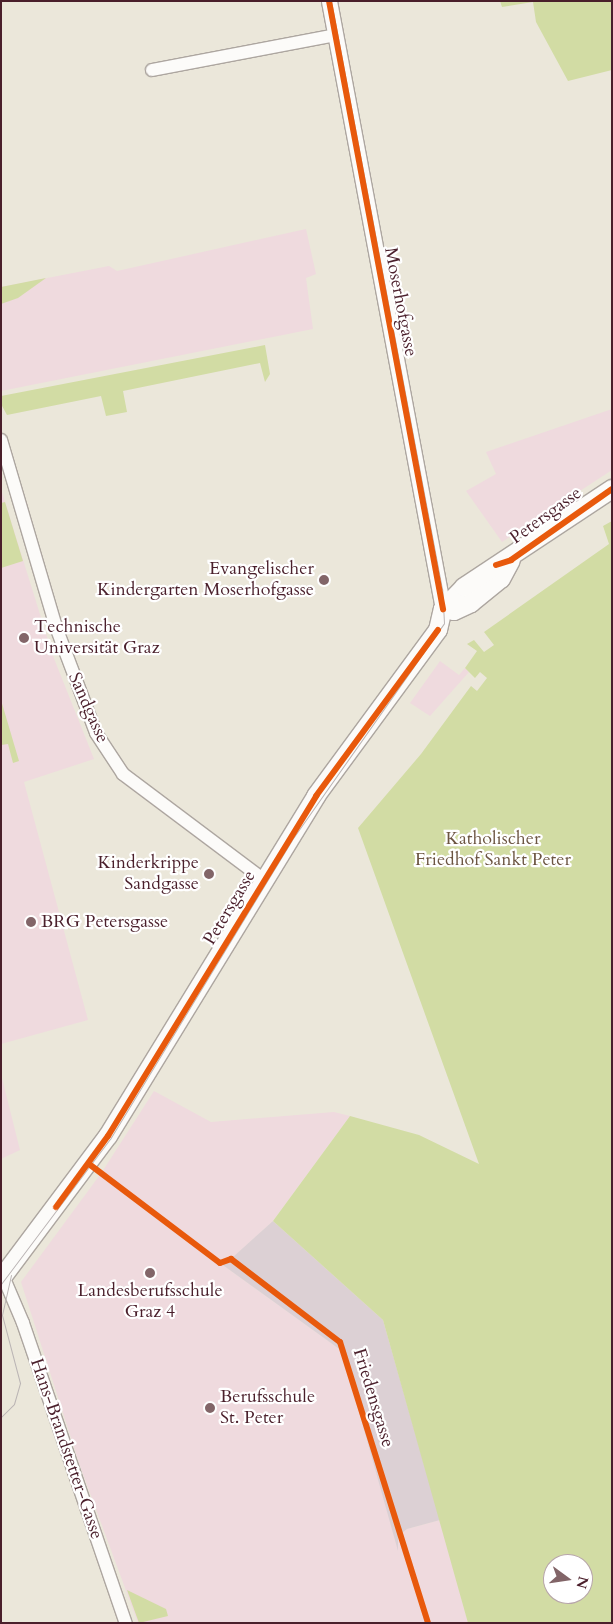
<!DOCTYPE html>
<meta charset="utf-8">
<style>
body{margin:0}
#map{position:relative;width:613px;height:1624px;overflow:hidden;background:#ebe7da;font-family:Cardo,serif}
div>[style]{position:absolute}
.built>*{inset:0;background:#efdade}
.industrial>*{inset:0;background:#dcd0d4}
.green>*{inset:0;background:#d2dca4}
.roads{filter:drop-shadow(1px 0 #ada6a0) drop-shadow(-1px 0 #ada6a0) drop-shadow(0 1px #ada6a0) drop-shadow(0 -1px #ada6a0)}
.minor>*{height:12px;margin:-6px;padding:0 6px;transform-origin:6px;border-radius:6px;background:#fcfbf9}
.tertiary>*{height:15px;margin:-7.5px;padding:0 7.5px;transform-origin:7.5px;border-radius:7.5px;background:#fcfbf9}
.secondary>*{height:18px;margin:-9px;padding:0 9px;transform-origin:9px;border-radius:9px;background:#fcfbf9}
.tram>*{height:1px;margin:-0.5px;padding:0 0.5px;transform-origin:0.5px;border-radius:0.5px;background:#bab4b4}
.cycleway>*{height:6px;margin:-3px;padding:0 3px;transform-origin:3px;border-radius:3px;background:#e8590c}
.dots>*{width:14px;height:14px;translate:-50% -50%;box-sizing:border-box;border:2px solid #fff;border-radius:50%}
span{translate:-50% -50%;white-space:nowrap;text-align:center;line-height:1.15;-webkit-text-stroke:4.5px #fff;paint-order:stroke}
.street-label{font-size:18px;color:#4a1f2b}
.poi-label{font-size:18px;color:#4a1f2b}
.right{translate:-100% -50%;text-align:right}
.left{translate:0 -50%;text-align:left}
.park-label{font-size:18px;color:#6c5542}
.frame{position:absolute;inset:0;border:2px solid #4a1f2b;pointer-events:none}
.north{position:absolute;left:543px;top:1554px;width:50px;height:50px;box-sizing:border-box;background:#fff;border:1px solid #b7a5aa;border-radius:50%;rotate:104deg;font-size:14px;font-weight:700;line-height:20px;text-align:center;color:#4a1f2b}
.north::after{content:'';display:block;margin:auto;width:18px;height:22px;background:#826568;clip-path:polygon(50% 0,100% 100%,50% 72%,0 100%)}
</style>
<div id="map">
<div class="built">
<i style="clip-path:polygon(306px 229px,316px 274px,306px 278px,313px 329px,1px 391px,1px 287px,109px 266px,117px 271px)"></i>
<i style="clip-path:polygon(612px 409px,612px 470px,502px 542px,466px 491px,496px 474px,486px 452px)"></i>
<i style="clip-path:polygon(1px 489px,53px 656px,94px 759px,24px 782px,88px 1020px,1px 1044px)"></i>
<i style="clip-path:polygon(440px 661px,459px 675px,465px 668px,469px 672px,430px 716px,410px 703px)"></i>
<i style="clip-path:polygon(1px 1074px,20px 1150px,1px 1159px)"></i>
<i style="clip-path:polygon(154px 1091px,211px 1122px,334px 1112px,350px 1116px,273px 1221px,231px 1259px,220px 1263px,342px 1351px,398px 1549px,398px 1536px,407px 1529px,440px 1520px,468px 1623px,138px 1623px,80px 1466px,21px 1282px,102px 1172px)"></i>
</div>
<div class="industrial">
<i style="clip-path:polygon(273px 1221px,383px 1320px,440px 1520px,407px 1529px,398px 1536px,398px 1551px,342px 1351px,220px 1263px,233px 1257px)"></i>
</div>
<div class="green">
<i style="clip-path:polygon(500px 1px,612px 1px,612px 70px,568px 81px,536px 22px,533px 2px,502px 7px)"></i>
<i style="clip-path:polygon(46px 278px,18px 298px,1px 304px,1px 287px)"></i>
<i style="clip-path:polygon(265px 345px,270px 374px,265px 382px,260px 363px,123px 391px,127px 412px,106px 416px,101px 396px,7px 415px,1px 404px,1px 396px)"></i>
<i style="clip-path:polygon(5px 502px,23px 561px,1px 568px,1px 503px)"></i>
<i style="clip-path:polygon(evenodd,612px 521px,612px 1623px,468px 1623px,383px 1320px,273px 1221px,350px 1116px,419px 1135px,479px 1164px,358px 828px,421px 754px,471px 686px,477px 691px,487px 678px,480px 672px,475px 678px,465px 668px,477px 651px,467px 644px,474px 640px,484px 652px,494px 645px,484px 632px,609px 544px,603px 526px,612px 521px,553px 1564px,583px 1564px,583px 1594px,553px 1594px,553px 1564px)"></i>
<i style="clip-path:polygon(1px 700px,19px 761px,13px 763px,8px 744px,1px 745px)"></i>
<i style="clip-path:polygon(127px 1590px,166px 1609px,168px 1616px,139px 1623px)"></i>
</div>
<div class="roads">
<div class="minor">
<i style="left:152px;top:70px;width:186px;rotate:-10.8deg"></i>
<i style="left:1px;top:440px;width:195px;rotate:73.6deg"></i>
<i style="left:56px;top:627px;width:113px;rotate:69.3deg"></i>
<i style="left:96px;top:733px;width:49px;rotate:56.6deg"></i>
<i style="left:123px;top:774px;width:176px;rotate:36.9deg"></i>
<i style="left:3px;top:1276px;width:51px;rotate:66.9deg"></i>
<i style="left:23px;top:1323px;width:317px;rotate:71.1deg"></i>
</div>
<div class="tertiary">
<i style="left:329px;top:1px;width:619px;rotate:79.38deg"></i>
</div>
<div class="secondary">
<i style="left:443px;top:609px;width:11px;rotate:10deg"></i>
<i style="left:454px;top:611px;width:19px;rotate:-25deg"></i>
<i style="left:471px;top:603px;width:38px;rotate:-39deg"></i>
<i style="left:501px;top:579px;width:21px;rotate:-62deg"></i>
<i style="left:1px;top:1279px;width:179px;rotate:-53.2deg"></i>
<i style="left:108px;top:1136px;width:399px;rotate:-58.5deg"></i>
<i style="left:316px;top:796px;width:206px;rotate:-53.7deg"></i>
<i style="left:438px;top:630px;width:22px;rotate:-77deg"></i>
<i style="left:443px;top:609px;width:30px;rotate:-46deg"></i>
<i style="left:464px;top:587px;width:178px;rotate:-33.5deg"></i>
</div>
</div>
<div class="tram">
<i style="left:1px;top:1284px;width:181px;rotate:-53.1deg"></i>
<i style="left:110px;top:1139px;width:349px;rotate:-58.7deg"></i>
<i style="left:291px;top:841px;width:266px;rotate:-54.9deg"></i>
<i style="left:444px;top:623px;width:34px;rotate:-93deg"></i>
<i style="left:442px;top:589px;width:598px;rotate:-100.69deg"></i>
<i style="left:1px;top:1417px;width:18px;rotate:-45deg"></i>
<i style="left:14px;top:1404px;width:22px;rotate:-74deg"></i>
<i style="left:20px;top:1383px;width:70px;rotate:-104.8deg"></i>
<i style="left:2px;top:1315px;width:41px;rotate:-77.3deg"></i>
</div>
<div class="cycleway">
<i style="left:329px;top:1px;width:619px;rotate:79.38deg"></i>
<i style="left:496px;top:565px;width:16px;rotate:-18deg"></i>
<i style="left:511px;top:560px;width:123px;rotate:-35.1deg"></i>
<i style="left:89px;top:1164px;width:164px;rotate:37.1deg"></i>
<i style="left:220px;top:1263px;width:12px;rotate:-20deg"></i>
<i style="left:231px;top:1259px;width:137px;rotate:37.3deg"></i>
<i style="left:340px;top:1342px;width:294px;rotate:72.6deg"></i>
<i style="left:56px;top:1207px;width:88px;rotate:-53.8deg"></i>
<i style="left:108px;top:1136px;width:399px;rotate:-58.5deg"></i>
<i style="left:316px;top:796px;width:206px;rotate:-53.7deg"></i>
</div>
<div class="dots">
<i style="left:324px;top:580px;background:#826568"></i>
<i style="left:24px;top:638px;background:#826568"></i>
<i style="left:209px;top:874px;background:#826568"></i>
<i style="left:31px;top:922px;background:#826568"></i>
<i style="left:150px;top:1273px;background:#826568"></i>
<i style="left:210px;top:1408px;background:#826568"></i>
</div>
<div class="street-label">
<span style="left:400px;top:302px;rotate:79deg">Moserhofgasse</span>
<span style="left:546px;top:516px;rotate:-36deg">Petersgasse</span>
<span style="left:88px;top:708px;rotate:66deg">Sandgasse</span>
<span style="left:230px;top:908px;rotate:-59deg">Petersgasse</span>
<span style="left:373px;top:1398px;rotate:73deg">Friedensgasse</span>
<span style="left:66px;top:1449px;rotate:71deg">Hans-Brandstetter-Gasse</span>
</div>
<div class="poi-label">
<span class="right" style="left:314px;top:580px">Evangelischer<br>Kindergarten Moserhofgasse</span>
<span class="left" style="left:34px;top:638px">Technische<br>Universität Graz</span>
<span class="right" style="left:199px;top:874px">Kinderkrippe<br>Sandgasse</span>
<span class="left" style="left:41px;top:922px">BRG Petersgasse</span>
<span style="left:150px;top:1302px">Landesberufsschule<br>Graz 4</span>
<span class="left" style="left:220px;top:1408px">Berufsschule<br>St. Peter</span>
</div>
<div class="park-label">
<span style="left:493px;top:850px">Katholischer<br>Friedhof Sankt Peter</span>
</div>
<div class="frame"></div>
<div class="north">N</div>
</div>
